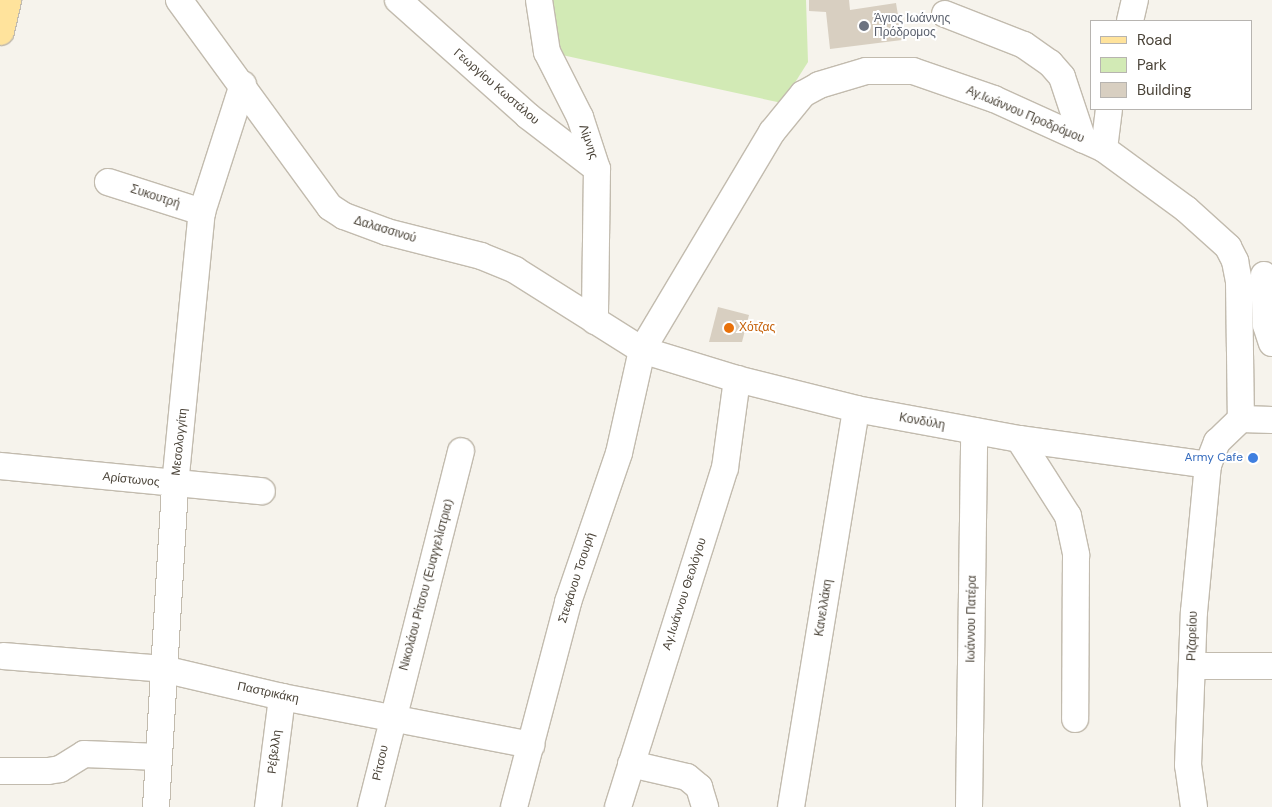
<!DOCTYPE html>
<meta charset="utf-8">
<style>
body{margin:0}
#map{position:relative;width:1272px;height:807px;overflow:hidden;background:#f6f3ec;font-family:"DM Sans",sans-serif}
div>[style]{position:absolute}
.green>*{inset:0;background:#d2eab5}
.building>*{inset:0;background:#d8cfc1}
.roads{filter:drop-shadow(1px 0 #c2bbae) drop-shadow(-1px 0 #c2bbae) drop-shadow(0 1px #c2bbae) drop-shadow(0 -1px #c2bbae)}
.minor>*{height:26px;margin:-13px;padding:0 13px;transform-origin:13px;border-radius:13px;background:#fff}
.major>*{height:28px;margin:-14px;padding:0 14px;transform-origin:14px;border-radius:14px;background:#ffe39c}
.dots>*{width:14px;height:14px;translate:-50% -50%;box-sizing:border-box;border:2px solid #fff;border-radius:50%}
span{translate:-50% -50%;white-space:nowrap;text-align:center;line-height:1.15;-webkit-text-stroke:4px #fff;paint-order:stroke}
.worship-label{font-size:12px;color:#5b616d}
.left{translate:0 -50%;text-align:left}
.street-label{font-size:12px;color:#4b4439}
.food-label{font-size:12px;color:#c56008}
.shop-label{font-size:12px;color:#366cbe}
.right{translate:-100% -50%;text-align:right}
.legend{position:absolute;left:1090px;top:20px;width:162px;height:90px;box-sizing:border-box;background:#fff;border:1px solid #b7b4b0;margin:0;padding:6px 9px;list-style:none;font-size:15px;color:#4b4439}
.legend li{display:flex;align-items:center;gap:10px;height:25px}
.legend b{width:25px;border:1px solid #b7b4b0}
</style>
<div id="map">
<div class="green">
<i style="clip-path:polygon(546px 0,806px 0,808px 62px,782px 103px,562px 55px)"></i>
</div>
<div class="building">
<i style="clip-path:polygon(809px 0,849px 0,850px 10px,896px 3px,902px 40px,830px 49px,826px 12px,809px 11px)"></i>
<i style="clip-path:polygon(718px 307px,749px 315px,742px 342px,709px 342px)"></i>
</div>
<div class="roads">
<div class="minor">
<i style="left:179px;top:0;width:256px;rotate:53.9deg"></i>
<i style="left:330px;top:207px;width:17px;rotate:33deg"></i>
<i style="left:344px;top:216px;width:46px;rotate:20.4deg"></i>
<i style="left:387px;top:232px;width:97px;rotate:14.3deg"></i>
<i style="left:481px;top:256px;width:37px;rotate:22deg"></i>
<i style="left:515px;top:270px;width:150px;rotate:32.2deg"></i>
<i style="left:642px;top:350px;width:99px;rotate:17deg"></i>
<i style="left:737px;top:379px;width:123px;rotate:14.1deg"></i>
<i style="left:856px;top:409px;width:166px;rotate:10.4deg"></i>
<i style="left:1019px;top:439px;width:191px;rotate:7.8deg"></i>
<i style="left:398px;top:0;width:174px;rotate:41.7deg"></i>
<i style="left:528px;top:116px;width:87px;rotate:37.5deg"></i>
<i style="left:539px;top:0;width:53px;rotate:81.3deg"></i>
<i style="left:547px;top:52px;width:73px;rotate:63.1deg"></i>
<i style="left:580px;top:117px;width:55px;rotate:71.9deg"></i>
<i style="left:597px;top:169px;width:152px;rotate:90.8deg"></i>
<i style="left:945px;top:14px;width:85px;rotate:21.4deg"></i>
<i style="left:1024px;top:45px;width:32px;rotate:35deg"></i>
<i style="left:1050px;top:63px;width:18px;rotate:49deg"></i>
<i style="left:1062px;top:77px;width:66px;rotate:71.6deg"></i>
<i style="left:1130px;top:21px;width:22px;rotate:-77deg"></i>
<i style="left:1104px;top:149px;width:40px;rotate:-82.9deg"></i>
<i style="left:108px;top:182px;width:99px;rotate:17.7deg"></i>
<i style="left:1264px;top:275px;width:50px;rotate:87.7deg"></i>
<i style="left:1266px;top:325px;width:19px;rotate:72deg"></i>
<i style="left:1241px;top:419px;width:31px;rotate:2deg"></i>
<i style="left:1019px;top:439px;width:91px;rotate:57.5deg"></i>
<i style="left:1068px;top:516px;width:40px;rotate:78deg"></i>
<i style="left:1076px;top:555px;width:164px;rotate:90.3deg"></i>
<i style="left:0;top:466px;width:263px;rotate:5.5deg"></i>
<i style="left:3px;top:656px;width:161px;rotate:4.6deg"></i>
<i style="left:163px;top:669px;width:122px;rotate:13.2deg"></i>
<i style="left:282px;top:697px;width:254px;rotate:10.9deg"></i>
<i style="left:1192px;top:666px;width:80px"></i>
<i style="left:631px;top:764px;width:57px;rotate:13.1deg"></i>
<i style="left:687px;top:777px;width:16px;rotate:40deg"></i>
<i style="left:699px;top:787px;width:21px;rotate:73deg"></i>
<i style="left:0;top:771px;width:48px"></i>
<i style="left:48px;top:771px;width:12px;rotate:-9deg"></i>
<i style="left:60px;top:769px;width:28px;rotate:-32deg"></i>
<i style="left:84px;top:754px;width:75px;rotate:2.3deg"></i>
<i style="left:156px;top:807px;width:323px;rotate:-86.6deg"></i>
<i style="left:175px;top:485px;width:274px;rotate:-84.4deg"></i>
<i style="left:202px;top:212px;width:134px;rotate:-72.2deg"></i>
<i style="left:268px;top:807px;width:111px;rotate:-82.7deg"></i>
<i style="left:371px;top:807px;width:367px;rotate:-75.8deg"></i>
<i style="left:514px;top:807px;width:212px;rotate:-75.2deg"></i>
<i style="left:568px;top:602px;width:157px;rotate:-71.1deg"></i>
<i style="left:619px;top:453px;width:106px;rotate:-77.4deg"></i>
<i style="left:642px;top:350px;width:254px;rotate:-59.2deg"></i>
<i style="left:772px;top:132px;width:49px;rotate:-50.8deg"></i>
<i style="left:803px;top:94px;width:18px;rotate:-29deg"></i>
<i style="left:819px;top:85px;width:49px;rotate:-16.6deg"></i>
<i style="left:866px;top:71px;width:47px"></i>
<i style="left:913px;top:71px;width:86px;rotate:19.1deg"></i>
<i style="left:994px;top:99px;width:121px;rotate:24.4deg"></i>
<i style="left:1104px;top:149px;width:102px;rotate:36.2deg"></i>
<i style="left:1186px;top:209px;width:57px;rotate:42.1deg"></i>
<i style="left:1228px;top:247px;width:16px;rotate:63deg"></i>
<i style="left:1235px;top:261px;width:20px;rotate:79deg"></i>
<i style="left:1239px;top:281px;width:138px;rotate:89.2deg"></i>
<i style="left:618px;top:807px;width:355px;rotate:-72.5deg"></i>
<i style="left:725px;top:468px;width:90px;rotate:-82.3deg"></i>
<i style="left:791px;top:807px;width:403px;rotate:-80.7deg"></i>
<i style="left:969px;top:807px;width:376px;rotate:-89.2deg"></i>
<i style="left:1194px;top:807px;width:42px;rotate:-98.1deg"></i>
<i style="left:1188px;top:765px;width:153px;rotate:-87.8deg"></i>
<i style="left:1194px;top:612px;width:148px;rotate:-84.6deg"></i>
<i style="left:1208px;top:465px;width:25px;rotate:-69deg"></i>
<i style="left:1217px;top:442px;width:33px;rotate:-44deg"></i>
</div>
<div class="major">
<i style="left:0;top:31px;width:32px;rotate:-77deg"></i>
</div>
</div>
<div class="dots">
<i style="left:864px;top:26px;background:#6b7280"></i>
<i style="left:729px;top:328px;background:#e8710a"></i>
<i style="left:1253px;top:458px;background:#3f7fe0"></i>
</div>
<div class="worship-label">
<span class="left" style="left:874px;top:26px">Άγιος Ιωάννης<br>Πρόδρομος</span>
</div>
<div class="street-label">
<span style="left:496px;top:87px;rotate:41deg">Γεωργίου Κωστάλου</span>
<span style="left:1025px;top:115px;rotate:23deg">Αγ.Ιωάννου Προδρόμου</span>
<span style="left:588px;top:142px;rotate:71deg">Λίμνης</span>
<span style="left:155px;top:197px;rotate:18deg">Συκουτρή</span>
<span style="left:385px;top:230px;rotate:17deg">Δαλασσινού</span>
<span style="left:922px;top:422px;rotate:10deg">Κονδύλη</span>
<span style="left:180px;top:442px;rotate:-84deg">Μεσολογγίτη</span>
<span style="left:131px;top:480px;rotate:6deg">Αρίστωνος</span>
<span style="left:577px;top:578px;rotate:-72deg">Στεφάνου Τσουρή</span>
<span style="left:427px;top:585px;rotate:-75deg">Νικολάου Ρίτσου (Ευαγγελίστρια)</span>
<span style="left:685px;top:594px;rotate:-72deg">Αγ.Ιωάννου Θεολόγου</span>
<span style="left:824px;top:608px;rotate:-81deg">Κανελλάκη</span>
<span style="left:972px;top:619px;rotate:-89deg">Ιωάννου Πατέρα</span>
<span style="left:1193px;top:636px;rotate:-88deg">Ριζαρείου</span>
<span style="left:268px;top:693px;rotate:12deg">Παστρικάκη</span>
<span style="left:275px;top:752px;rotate:-83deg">Ρέβελλη</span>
<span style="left:381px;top:763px;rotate:-77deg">Ρίτσου</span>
</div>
<div class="food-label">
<span class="left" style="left:739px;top:328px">Χότζας</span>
</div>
<div class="shop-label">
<span class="right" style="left:1243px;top:458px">Army Cafe</span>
</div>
<ul class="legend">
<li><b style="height:6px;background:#ffe39c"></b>Road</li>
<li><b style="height:14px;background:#d2eab5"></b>Park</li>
<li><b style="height:14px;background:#d8cfc1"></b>Building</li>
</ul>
</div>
